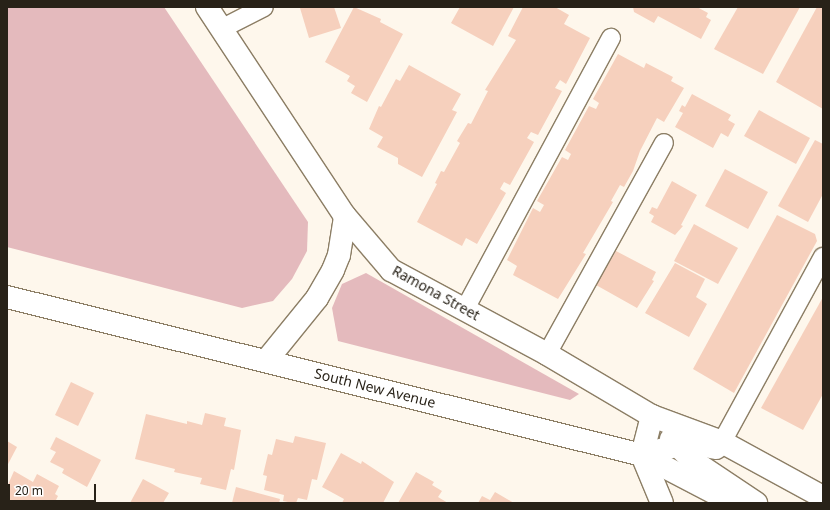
<!DOCTYPE html>
<style>
body{margin:0}
#map{position:relative;width:830px;height:510px;overflow:hidden;background:#fef7ec;font-family:"Noto Sans",sans-serif}
div>[style]{position:absolute}
.green>*{inset:0;background:#e4babd}
.building>*{inset:0;background:#f6d0bd}
.roads{filter:drop-shadow(1px 0 #8c7e65) drop-shadow(-1px 0 #8c7e65) drop-shadow(0 1px #8c7e65) drop-shadow(0 -1px #8c7e65)}
.service>*{height:18px;margin:-9px;padding:0 9px;transform-origin:9px;border-radius:9px;background:#fff}
.minor>*{height:22px;margin:-11px;padding:0 11px;transform-origin:11px;border-radius:11px;background:#fff}
.tertiary>*{height:22px;margin:-11px;padding:0 11px;transform-origin:11px;border-radius:11px;background:#fff}
.secondary>*{height:22px;margin:-11px;padding:0 11px;transform-origin:11px;border-radius:11px;background:#fff}
span{translate:-50% -50%;white-space:nowrap;text-align:center;line-height:1.15;-webkit-text-stroke:3px #fff;paint-order:stroke}
.street-label{font-size:14px;color:#282218}
.frame{position:absolute;inset:0;border:8px solid #282218;pointer-events:none}
.scale{position:absolute;left:8px;top:484px;width:88px;height:18px;box-sizing:border-box;border:2px solid #282218;border-top:0;padding-left:5px;font-size:12px;line-height:14px;white-space:nowrap;color:#282218;-webkit-text-stroke:3px #fff;paint-order:stroke}
</style>
<div id="map">
<div class="green">
<i style="clip-path:polygon(7px 7px,164px 7px,308px 222px,307px 251px,292px 279px,273px 301px,242px 308px,7px 247px)"></i>
<i style="clip-path:polygon(366px 273px,579px 394px,570px 400px,338px 341px,332px 308px,342px 284px)"></i>
</div>
<div class="building">
<i style="clip-path:polygon(303px 7px,334px 7px,341px 28px,309px 38px,300px 8px)"></i>
<i style="clip-path:polygon(354px 7px,381px 19px,380px 22px,403px 34px,367px 102px,351px 93px,355px 86px,347px 81px,350px 76px,325px 62px)"></i>
<i style="clip-path:polygon(460px 7px,514px 7px,493px 46px,451px 23px)"></i>
<i style="clip-path:polygon(523px 7px,555px 7px,569px 15px,564px 24px,590px 38px,566px 84px,560px 80px,555px 88px,562px 91px,538px 135px,531px 132px,527px 138px,534px 142px,510px 185px,504px 182px,500px 189px,506px 193px,477px 244px,466px 238px,462px 246px,417px 222px,437px 184px,435px 183px,441px 171px,444px 172px,460px 143px,457px 141px,468px 123px,471px 124px,488px 91px,485px 90px,516px 40px,508px 36px)"></i>
<i style="clip-path:polygon(633px 7px,697px 7px,708px 13px,706px 17px,711px 20px,701px 39px,658px 16px,654px 23px,634px 12px)"></i>
<i style="clip-path:polygon(738px 7px,800px 7px,763px 74px,714px 49px)"></i>
<i style="clip-path:polygon(817px 7px,823px 7px,823px 109px,776px 82px)"></i>
<i style="clip-path:polygon(618px 54px,644px 68px,646px 63px,673px 77px,671px 81px,684px 88px,664px 122px,657px 118px,640px 151px,633px 171px,624px 187px,620px 185px,611px 201px,613px 202px,583px 253px,586px 254px,558px 299px,513px 275px,517px 266px,507px 260px,533px 208px,540px 212px,544px 205px,537px 201px,562px 157px,568px 160px,571px 154px,565px 150px,589px 106px,596px 109px,599px 103px,593px 99px)"></i>
<i style="clip-path:polygon(409px 65px,461px 94px,452px 110px,457px 112px,422px 177px,398px 164px,398px 158px,377px 147px,383px 137px,369px 129px,379px 106px,381px 107px,396px 79px,400px 81px)"></i>
<i style="clip-path:polygon(692px 94px,731px 115px,728px 120px,735px 124px,728px 137px,721px 133px,713px 148px,675px 127px,683px 113px,679px 111px,682px 105px,685px 107px)"></i>
<i style="clip-path:polygon(759px 110px,810px 138px,796px 164px,744px 136px)"></i>
<i style="clip-path:polygon(815px 140px,823px 144px,823px 194px,808px 222px,778px 206px)"></i>
<i style="clip-path:polygon(725px 169px,768px 192px,748px 229px,705px 206px)"></i>
<i style="clip-path:polygon(672px 181px,697px 195px,681px 225px,683px 226px,675px 235px,651px 222px,654px 216px,649px 213px,652px 207px,657px 209px)"></i>
<i style="clip-path:polygon(777px 215px,815px 234px,817px 241px,734px 393px,693px 369px)"></i>
<i style="clip-path:polygon(694px 224px,738px 248px,718px 284px,674px 261px)"></i>
<i style="clip-path:polygon(616px 251px,656px 272px,652px 280px,654px 281px,637px 308px,596px 285px)"></i>
<i style="clip-path:polygon(675px 263px,705px 279px,696px 297px,707px 304px,689px 337px,645px 313px)"></i>
<i style="clip-path:polygon(823px 297px,823px 394px,803px 430px,761px 408px)"></i>
<i style="clip-path:polygon(71px 382px,94px 393px,78px 426px,55px 415px)"></i>
<i style="clip-path:polygon(205px 413px,226px 418px,224px 426px,241px 430px,234px 470px,231px 469px,226px 490px,200px 484px,202px 478px,174px 472px,175px 469px,135px 459px,146px 414px,187px 424px,187px 421px,202px 425px)"></i>
<i style="clip-path:polygon(295px 436px,326px 443px,317px 480px,312px 479px,307px 500px,298px 498px,296px 503px,293px 503px,283px 501px,284px 495px,264px 490px,267px 476px,263px 475px,268px 454px,272px 455px,276px 439px,293px 443px)"></i>
<i style="clip-path:polygon(56px 437px,101px 460px,87px 487px,62px 473px,64px 469px,50px 462px,56px 452px,50px 449px)"></i>
<i style="clip-path:polygon(7px 441px,17px 447px,7px 466px)"></i>
<i style="clip-path:polygon(341px 453px,361px 464px,362px 461px,394px 482px,383px 503px,342px 503px,344px 499px,322px 487px)"></i>
<i style="clip-path:polygon(14px 471px,33px 482px,37px 474px,59px 486px,55px 494px,58px 496px,55px 502px,58px 503px,7px 503px,7px 487px)"></i>
<i style="clip-path:polygon(416px 472px,434px 482px,432px 485px,442px 491px,438px 497px,448px 503px,398px 503px)"></i>
<i style="clip-path:polygon(143px 479px,169px 493px,163px 503px,130px 503px)"></i>
<i style="clip-path:polygon(236px 487px,280px 499px,279px 503px,232px 503px)"></i>
<i style="clip-path:polygon(495px 492px,514px 503px,478px 503px,482px 496px,490px 500px)"></i>
</div>
<div class="roads">
<div class="service">
<i style="left:221px;top:29px;width:48px;rotate:-27.1deg"></i>
<i style="left:465px;top:309px;width:308px;rotate:-61.7deg"></i>
<i style="left:547px;top:354px;width:241px;rotate:-61deg"></i>
<i style="left:722px;top:442px;width:211px;rotate:-61.4deg"></i>
</div>
<div class="minor">
<i style="left:652px;top:416px;width:40px;rotate:104.4deg"></i>
<i style="left:642px;top:455px;width:52px;rotate:67.4deg"></i>
</div>
<div class="tertiary">
<i style="left:7px;top:297px;width:654px;rotate:13.97deg"></i>
<i style="left:642px;top:455px;width:104px;rotate:27.6deg"></i>
</div>
<div class="secondary">
<i style="left:207px;top:7px;width:250px;rotate:56.6deg"></i>
<i style="left:345px;top:216px;width:71px;rotate:49.6deg"></i>
<i style="left:391px;top:270px;width:177px;rotate:28.3deg"></i>
<i style="left:547px;top:354px;width:122px;rotate:30.6deg"></i>
<i style="left:652px;top:416px;width:75px;rotate:20.4deg"></i>
<i style="left:722px;top:442px;width:115px;rotate:28.6deg"></i>
<i style="left:266px;top:361px;width:81px;rotate:-51deg"></i>
<i style="left:317px;top:298px;width:32px;rotate:-60deg"></i>
<i style="left:333px;top:270px;width:16px;rotate:-68deg"></i>
<i style="left:339px;top:255px;width:39px;rotate:-81deg"></i>
<i style="left:671px;top:439px;width:31px;rotate:45deg"></i>
<i style="left:693px;top:461px;width:76px;rotate:33.7deg"></i>
<i style="left:642px;top:455px;width:35px;rotate:-15deg"></i>
<i style="left:676px;top:446px;width:24px;rotate:-2deg"></i>
<i style="left:700px;top:445px;width:16px;rotate:11deg"></i>
</div>
</div>
<div class="street-label">
<span style="left:436px;top:293px;rotate:29deg">Ramona Street</span>
<span style="left:375px;top:388px;rotate:14deg">South New Avenue</span>
</div>
<div class="frame"></div>
<div class="scale">20 m</div>
</div>
